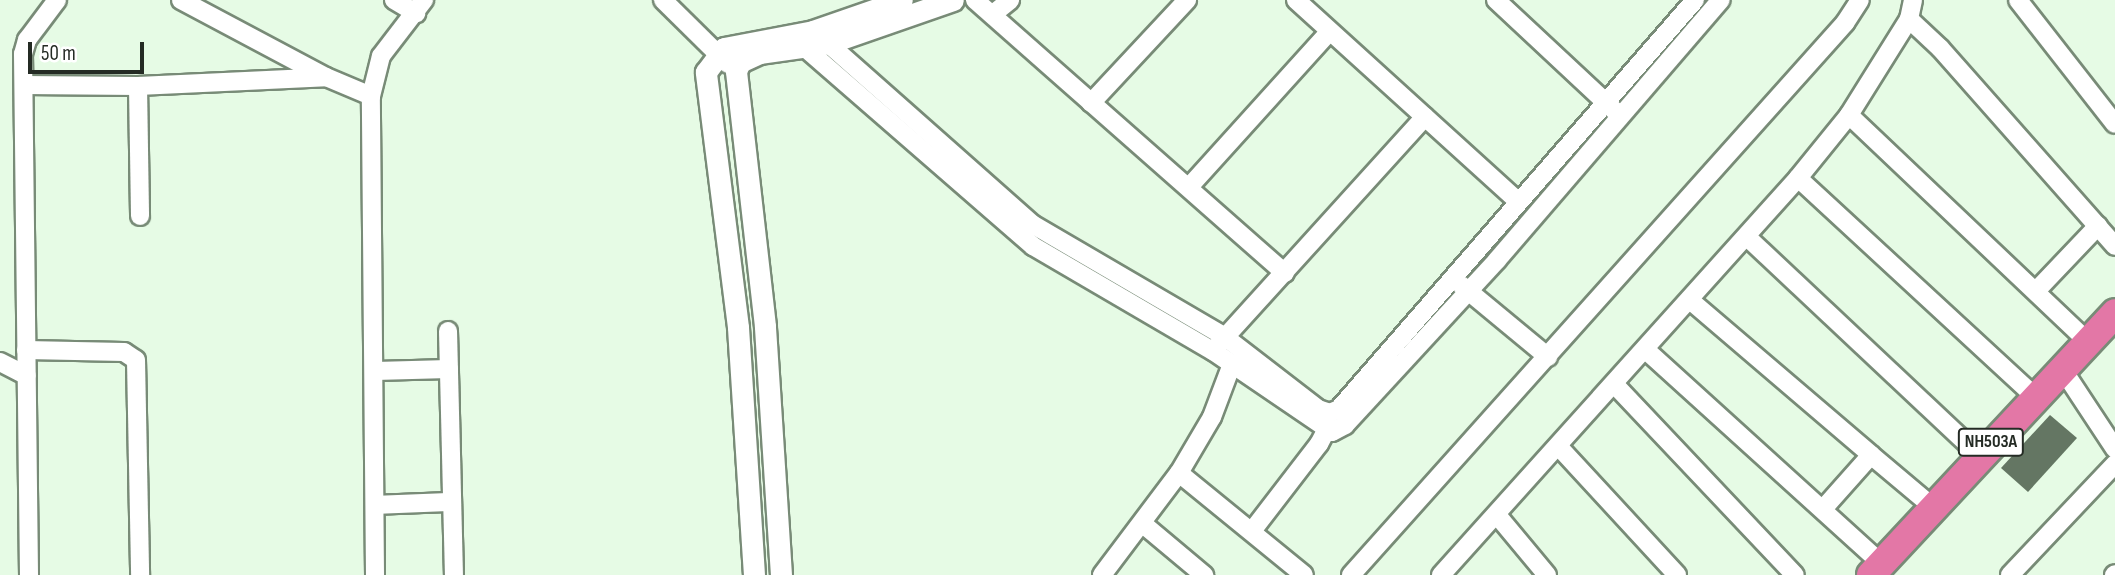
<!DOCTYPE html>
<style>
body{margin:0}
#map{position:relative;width:2115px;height:575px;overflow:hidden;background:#e6fbe5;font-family:"Sofia Sans Condensed",sans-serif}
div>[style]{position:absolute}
.building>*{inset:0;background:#647663}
.roads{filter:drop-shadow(2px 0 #788b77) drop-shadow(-2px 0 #788b77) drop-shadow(0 2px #788b77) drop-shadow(0 -2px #788b77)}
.minor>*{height:18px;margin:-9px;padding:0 9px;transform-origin:9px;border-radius:9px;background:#fff}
.tertiary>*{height:21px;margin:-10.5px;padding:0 10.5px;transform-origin:10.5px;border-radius:10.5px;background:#fff}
.trunk>*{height:28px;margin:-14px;padding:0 14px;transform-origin:14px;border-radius:14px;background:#e377a6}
span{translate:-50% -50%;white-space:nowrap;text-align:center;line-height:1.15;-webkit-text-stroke:7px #fff;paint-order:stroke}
.shield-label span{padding:2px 5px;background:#fff;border:2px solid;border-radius:5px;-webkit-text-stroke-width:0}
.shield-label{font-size:18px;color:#242b24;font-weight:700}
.scale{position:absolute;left:28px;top:42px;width:116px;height:32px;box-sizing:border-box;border:4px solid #242b24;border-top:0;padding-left:9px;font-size:21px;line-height:24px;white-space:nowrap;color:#242b24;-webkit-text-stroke:5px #fff;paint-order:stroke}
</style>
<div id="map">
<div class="building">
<i style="clip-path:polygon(2050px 415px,2077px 438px,2028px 492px,2001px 468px)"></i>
</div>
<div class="roads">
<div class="minor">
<i style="left:181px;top:0;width:164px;rotate:28deg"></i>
<i style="left:326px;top:77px;width:49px;rotate:22.9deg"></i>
<i style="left:394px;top:0;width:26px;rotate:31deg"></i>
<i style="left:663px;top:0;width:91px;rotate:44.6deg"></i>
<i style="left:975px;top:0;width:413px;rotate:41.4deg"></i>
<i style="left:1296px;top:0;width:299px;rotate:42.2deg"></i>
<i style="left:1496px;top:0;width:161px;rotate:43deg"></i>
<i style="left:2018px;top:0;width:157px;rotate:52deg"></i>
<i style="left:993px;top:14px;width:22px;rotate:-39deg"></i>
<i style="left:1909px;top:19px;width:42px;rotate:43.1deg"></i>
<i style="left:1940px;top:48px;width:264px;rotate:48.5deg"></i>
<i style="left:822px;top:38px;width:281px;rotate:41.5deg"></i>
<i style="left:1032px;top:224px;width:224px;rotate:30.3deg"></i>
<i style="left:1225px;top:337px;width:118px;rotate:37.7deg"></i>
<i style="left:1318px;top:409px;width:13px;rotate:18deg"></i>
<i style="left:1330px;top:413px;width:10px;rotate:-24deg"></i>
<i style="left:1339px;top:409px;width:542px;rotate:-48.96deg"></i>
<i style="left:796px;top:40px;width:314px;rotate:41deg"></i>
<i style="left:1033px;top:246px;width:208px;rotate:30.3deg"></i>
<i style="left:1213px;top:351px;width:144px;rotate:34.2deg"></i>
<i style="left:1332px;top:432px;width:15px;rotate:-28deg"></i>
<i style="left:1345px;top:425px;width:224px;rotate:-47.3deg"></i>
<i style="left:1497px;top:260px;width:343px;rotate:-49.3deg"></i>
<i style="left:24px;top:85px;width:114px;rotate:0.5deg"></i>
<i style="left:138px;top:86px;width:188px;rotate:-2.7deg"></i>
<i style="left:138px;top:86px;width:130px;rotate:89.1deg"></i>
<i style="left:1091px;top:103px;width:141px;rotate:-47deg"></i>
<i style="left:1849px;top:115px;width:328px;rotate:43.5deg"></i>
<i style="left:1798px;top:178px;width:321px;rotate:42.7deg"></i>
<i style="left:1189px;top:187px;width:210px;rotate:-47.9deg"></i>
<i style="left:1747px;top:237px;width:318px;rotate:43.2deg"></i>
<i style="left:1461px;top:285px;width:113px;rotate:39.6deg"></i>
<i style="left:2036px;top:291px;width:90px;rotate:-46.4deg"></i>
<i style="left:1691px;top:301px;width:237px;rotate:40.5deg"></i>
<i style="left:1871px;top:455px;width:71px;rotate:131.6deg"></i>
<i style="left:448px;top:331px;width:244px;rotate:88.6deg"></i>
<i style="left:1218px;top:345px;width:308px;rotate:-47.8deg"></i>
<i style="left:26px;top:350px;width:98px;rotate:1.2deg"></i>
<i style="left:124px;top:352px;width:14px;rotate:34deg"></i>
<i style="left:136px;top:360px;width:215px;rotate:88.9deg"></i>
<i style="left:1647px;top:351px;width:317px;rotate:42.2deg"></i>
<i style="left:0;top:362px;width:30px;rotate:27deg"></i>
<i style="left:2061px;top:367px;width:98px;rotate:56.6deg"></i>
<i style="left:375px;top:371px;width:74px;rotate:-1.5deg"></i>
<i style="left:1616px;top:386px;width:260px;rotate:46.6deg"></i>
<i style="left:1559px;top:447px;width:174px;rotate:47.3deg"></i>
<i style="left:1871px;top:455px;width:81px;rotate:40deg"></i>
<i style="left:1179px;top:473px;width:161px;rotate:39.2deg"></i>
<i style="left:376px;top:505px;width:76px;rotate:-2.3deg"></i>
<i style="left:1497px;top:515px;width:78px;rotate:50.2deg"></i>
<i style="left:1143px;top:524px;width:80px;rotate:39.9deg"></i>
<i style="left:1252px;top:531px;width:110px;rotate:-52.4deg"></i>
<i style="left:1319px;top:444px;width:15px;rotate:-62deg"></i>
<i style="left:1326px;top:431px;width:12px;rotate:-95deg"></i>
<i style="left:29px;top:575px;width:521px;rotate:-90.66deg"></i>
<i style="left:23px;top:54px;width:15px;rotate:-74deg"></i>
<i style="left:27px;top:40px;width:50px;rotate:-53.1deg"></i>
<i style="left:375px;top:575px;width:479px;rotate:-90.5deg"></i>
<i style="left:371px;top:96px;width:41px;rotate:-76deg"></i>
<i style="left:381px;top:56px;width:71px;rotate:-52.5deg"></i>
<i style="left:1102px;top:575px;width:128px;rotate:-53deg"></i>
<i style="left:1179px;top:473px;width:65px;rotate:-59.5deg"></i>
<i style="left:1212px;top:417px;width:57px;rotate:-69.3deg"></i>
<i style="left:1351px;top:575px;width:741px;rotate:-48.17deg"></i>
<i style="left:1845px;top:23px;width:27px;rotate:-57deg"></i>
<i style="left:1441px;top:575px;width:534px;rotate:-48.04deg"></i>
<i style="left:1798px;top:178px;width:81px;rotate:-51deg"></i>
<i style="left:1849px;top:115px;width:113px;rotate:-58deg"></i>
<i style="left:1909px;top:19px;width:19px;rotate:-78deg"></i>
<i style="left:2010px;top:575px;width:153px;rotate:-46.6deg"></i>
<i style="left:2114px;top:575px;width:1px;rotate:-45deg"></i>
</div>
<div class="tertiary">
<i style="left:754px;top:575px;width:249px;rotate:-93.7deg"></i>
<i style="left:738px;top:327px;width:257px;rotate:-97.2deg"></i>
<i style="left:706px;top:72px;width:30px;rotate:-53deg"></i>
<i style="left:724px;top:48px;width:91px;rotate:-10.8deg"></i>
<i style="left:813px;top:31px;width:94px;rotate:-19.2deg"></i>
<i style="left:781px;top:575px;width:250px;rotate:-93.7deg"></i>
<i style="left:765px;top:326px;width:257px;rotate:-96.5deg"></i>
<i style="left:736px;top:71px;width:10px;rotate:-66deg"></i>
<i style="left:740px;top:62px;width:21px;rotate:-25deg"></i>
<i style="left:759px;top:53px;width:71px;rotate:-8.1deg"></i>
<i style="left:829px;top:43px;width:131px;rotate:-19.1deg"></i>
</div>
<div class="trunk">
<i style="left:1871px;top:575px;width:358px;rotate:-47deg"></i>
</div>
</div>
<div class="shield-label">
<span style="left:1991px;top:442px">NH503A</span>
</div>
<div class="scale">50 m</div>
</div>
